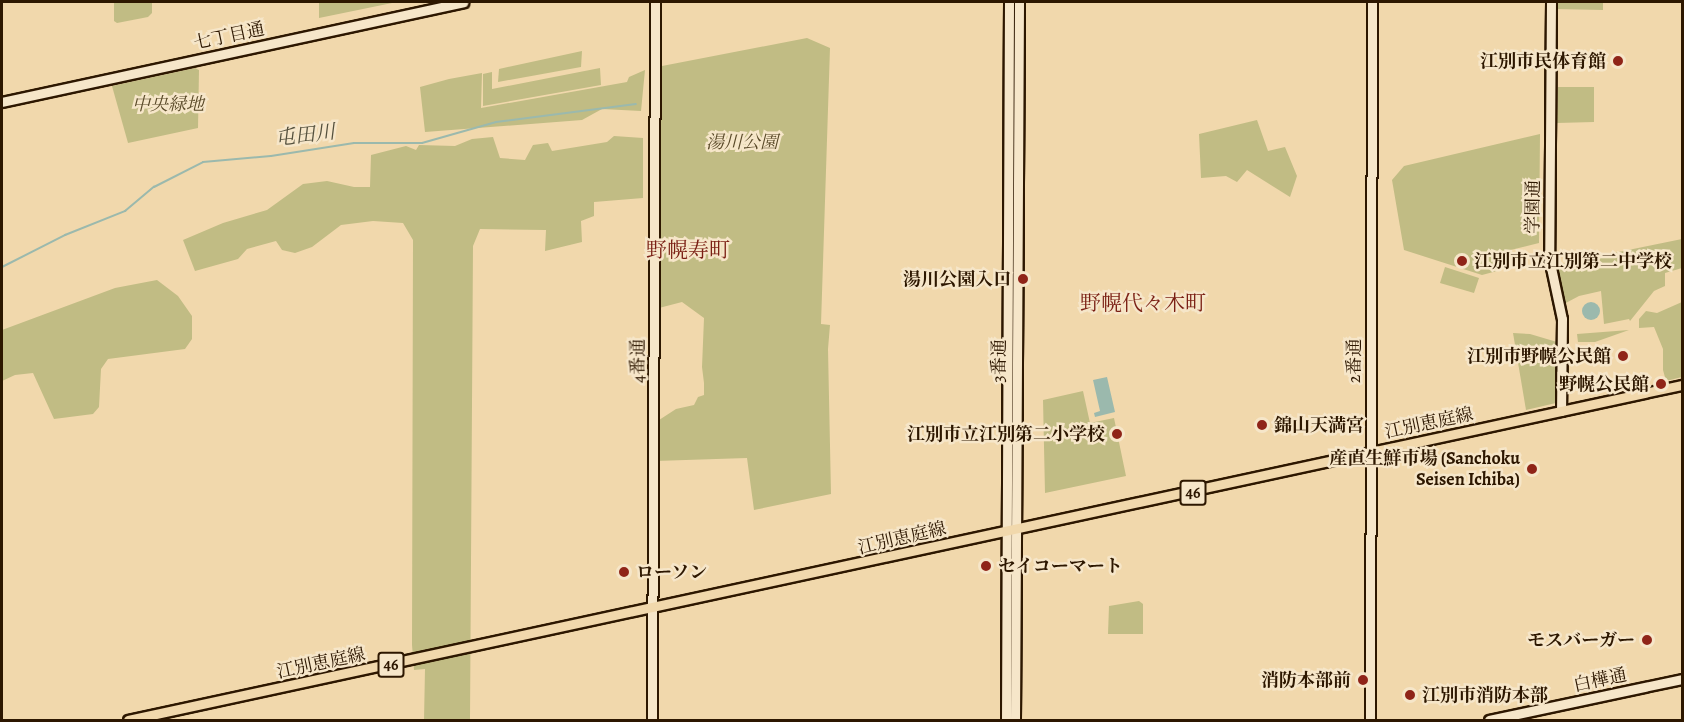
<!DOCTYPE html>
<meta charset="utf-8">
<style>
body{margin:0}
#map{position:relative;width:1684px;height:722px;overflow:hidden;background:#f1d8ac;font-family:Alegreya,"Noto Serif JP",serif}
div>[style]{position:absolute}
.green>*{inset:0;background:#c1bc84}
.water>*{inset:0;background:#9bb9ad}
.round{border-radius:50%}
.stream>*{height:2px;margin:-1px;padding:0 1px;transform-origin:1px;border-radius:1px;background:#9bb9ad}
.roads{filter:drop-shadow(2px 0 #2d1700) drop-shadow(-2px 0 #2d1700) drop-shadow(0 2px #2d1700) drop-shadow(0 -2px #2d1700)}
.secondary>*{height:9px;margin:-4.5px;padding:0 4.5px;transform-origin:4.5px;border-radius:4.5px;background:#f6e6c9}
.primary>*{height:9px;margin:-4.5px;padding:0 4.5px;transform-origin:4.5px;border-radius:4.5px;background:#f1d8ac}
.dots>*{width:16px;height:16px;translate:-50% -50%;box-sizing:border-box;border:3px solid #f6e6c9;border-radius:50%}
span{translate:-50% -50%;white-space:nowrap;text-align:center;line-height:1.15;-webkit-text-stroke:5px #f6e6c9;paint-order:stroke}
.shield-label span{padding:2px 4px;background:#f6e6c9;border:2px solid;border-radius:4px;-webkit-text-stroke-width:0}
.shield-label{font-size:16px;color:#2d1700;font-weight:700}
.street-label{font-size:18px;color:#2d1700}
.poi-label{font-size:18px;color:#2d1700;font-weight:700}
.right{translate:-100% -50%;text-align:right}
.left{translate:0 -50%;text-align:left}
.park-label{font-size:18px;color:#594928;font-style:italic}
.water-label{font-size:20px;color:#54503d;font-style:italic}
.quarter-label{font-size:21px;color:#7a1f14}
.frame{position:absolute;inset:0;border:3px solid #2d1700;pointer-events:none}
</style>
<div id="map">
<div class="green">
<i style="clip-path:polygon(114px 2px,152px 2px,152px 13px,148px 17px,117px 23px,114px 21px)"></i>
<i style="clip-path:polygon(319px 2px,397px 2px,319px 18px)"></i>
<i style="clip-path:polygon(1554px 2px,1603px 2px,1603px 10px,1554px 9px)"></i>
<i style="clip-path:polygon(807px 38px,830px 48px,821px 324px,830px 325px,828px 349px,831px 494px,754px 510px,747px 458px,655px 461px,656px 422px,676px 409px,694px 405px,698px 397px,704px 395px,704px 383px,702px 367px,704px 318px,682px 302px,659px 308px,657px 138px,662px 66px)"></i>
<i style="clip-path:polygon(582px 51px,581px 67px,498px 82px,499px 69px)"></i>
<i style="clip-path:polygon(195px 68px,199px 70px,198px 128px,128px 143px,112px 86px)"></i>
<i style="clip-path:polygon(600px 68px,601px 85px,483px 106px,483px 74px,492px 72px,492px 89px)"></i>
<i style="clip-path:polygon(645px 70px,641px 111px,602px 109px,582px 120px,425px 132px,420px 87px,449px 79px,482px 73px,481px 108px,627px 82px,629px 77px)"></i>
<i style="clip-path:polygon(1558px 87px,1594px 87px,1594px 122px,1557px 123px)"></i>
<i style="clip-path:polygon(1257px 120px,1268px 151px,1285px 147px,1297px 176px,1290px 197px,1247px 170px,1237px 182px,1226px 176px,1201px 178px,1199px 134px)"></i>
<i style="clip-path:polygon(1540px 134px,1539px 243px,1498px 253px,1497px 271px,1482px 275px,1404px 250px,1392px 180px,1404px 166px)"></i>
<i style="clip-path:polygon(614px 136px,643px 138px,643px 198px,594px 202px,594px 216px,581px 221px,582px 242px,545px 251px,546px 230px,480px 229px,473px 246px,470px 720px,424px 720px,425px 669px,414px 670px,412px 645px,413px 240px,403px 223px,373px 221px,341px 225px,312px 247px,295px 253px,282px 250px,276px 241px,247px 249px,238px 259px,195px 271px,183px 240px,223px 223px,267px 210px,303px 184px,327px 181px,354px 187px,370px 187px,371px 155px,406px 146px,416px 150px,419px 145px,455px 146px,472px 139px,493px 137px,500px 158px,525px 160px,533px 145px,548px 143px,552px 151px,607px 142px)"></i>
<i style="clip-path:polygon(1682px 239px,1682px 268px,1665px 273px,1665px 286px,1654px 291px,1630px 321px,1629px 319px,1604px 324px,1601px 291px,1579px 296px,1562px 305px,1555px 265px)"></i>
<i style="clip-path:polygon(1445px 267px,1479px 278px,1474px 293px,1440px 283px)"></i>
<i style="clip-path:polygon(157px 280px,178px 296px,192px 316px,192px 339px,185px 349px,108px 359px,101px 369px,99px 407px,93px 414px,54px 419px,33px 373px,15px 375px,2px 381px,2px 330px,115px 288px)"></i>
<i style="clip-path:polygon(1682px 302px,1682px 377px,1666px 381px,1663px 370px,1663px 349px,1654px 327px,1639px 328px,1639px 319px,1646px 311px,1657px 313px)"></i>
<i style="clip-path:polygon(1629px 330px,1595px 342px,1578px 342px,1577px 334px)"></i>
<i style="clip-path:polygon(1513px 333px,1530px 334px,1557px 342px,1556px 403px,1526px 410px)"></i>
<i style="clip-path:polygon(1083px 391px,1090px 423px,1114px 418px,1126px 476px,1045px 493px,1043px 400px)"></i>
<i style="clip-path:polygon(1139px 601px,1143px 604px,1143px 634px,1108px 634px,1109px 606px)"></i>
</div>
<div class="water">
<i class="round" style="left:1582px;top:302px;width:18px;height:18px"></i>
<i style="clip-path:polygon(1107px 377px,1115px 412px,1095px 417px,1094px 413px,1100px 411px,1093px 380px)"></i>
</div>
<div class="stream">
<i style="left:2px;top:267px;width:71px;rotate:-26.9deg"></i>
<i style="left:65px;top:235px;width:65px;rotate:-21.8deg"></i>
<i style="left:125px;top:211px;width:38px;rotate:-40deg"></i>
<i style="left:154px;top:187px;width:55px;rotate:-27deg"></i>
<i style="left:203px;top:162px;width:68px;rotate:-5deg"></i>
<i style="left:271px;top:156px;width:84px;rotate:-8.9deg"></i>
<i style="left:354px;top:143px;width:68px"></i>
<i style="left:422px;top:143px;width:77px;rotate:-15.8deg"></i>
<i style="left:496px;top:122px;width:141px;rotate:-7.3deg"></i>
</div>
<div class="roads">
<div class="secondary">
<i style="left:1551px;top:2px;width:256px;rotate:90.4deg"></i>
<i style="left:1549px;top:258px;width:62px;rotate:78deg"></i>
<i style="left:1562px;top:319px;width:92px;rotate:90.6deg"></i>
<i style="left:2px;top:102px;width:472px;rotate:-12.2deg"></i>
<i style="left:652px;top:720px;width:718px;rotate:-89.76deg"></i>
<i style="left:1006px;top:720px;width:718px;rotate:-89.76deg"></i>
<i style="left:1015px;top:720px;width:718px;rotate:-89.68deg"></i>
<i style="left:1370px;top:720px;width:718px;rotate:-89.84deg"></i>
<i style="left:1489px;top:720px;width:197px;rotate:-12deg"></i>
</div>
<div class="primary">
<i style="left:128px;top:720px;width:1590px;rotate:-12.17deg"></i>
</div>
</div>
<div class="dots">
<i style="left:1618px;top:61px;background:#8f2418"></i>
<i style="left:1462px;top:261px;background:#8f2418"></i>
<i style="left:1023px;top:279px;background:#8f2418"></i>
<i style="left:1623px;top:356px;background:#8f2418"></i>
<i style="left:1661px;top:384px;background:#8f2418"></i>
<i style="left:1262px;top:425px;background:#8f2418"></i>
<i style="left:1117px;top:434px;background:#8f2418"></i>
<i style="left:1532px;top:469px;background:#8f2418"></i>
<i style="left:986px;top:566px;background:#8f2418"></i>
<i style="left:624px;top:572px;background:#8f2418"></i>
<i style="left:1647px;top:640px;background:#8f2418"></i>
<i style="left:1363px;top:680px;background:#8f2418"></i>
<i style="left:1410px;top:695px;background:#8f2418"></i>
</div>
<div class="shield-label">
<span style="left:1193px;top:493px">46</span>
<span style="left:391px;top:665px">46</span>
</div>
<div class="street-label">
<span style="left:229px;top:36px;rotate:-12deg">七丁目通</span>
<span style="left:1533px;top:207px;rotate:-89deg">学園通</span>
<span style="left:638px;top:361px;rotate:-90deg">4番通</span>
<span style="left:999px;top:361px;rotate:-89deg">3番通</span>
<span style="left:1354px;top:361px;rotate:-90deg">2番通</span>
<span style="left:1429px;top:423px;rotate:-12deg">江別恵庭線</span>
<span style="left:902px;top:538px;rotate:-13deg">江別恵庭線</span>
<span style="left:321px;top:663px;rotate:-12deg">江別恵庭線</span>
<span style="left:1600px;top:680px;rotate:-12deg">白樺通</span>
</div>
<div class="poi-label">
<span class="right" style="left:1606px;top:61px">江別市民体育館</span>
<span class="left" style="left:1474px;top:261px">江別市立江別第二中学校</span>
<span class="right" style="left:1011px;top:279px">湯川公園入口</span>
<span class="right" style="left:1611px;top:356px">江別市野幌公民館</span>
<span class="right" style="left:1649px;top:384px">野幌公民館</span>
<span class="left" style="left:1274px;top:425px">錦山天満宮</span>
<span class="right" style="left:1105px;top:434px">江別市立江別第二小学校</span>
<span class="right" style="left:1520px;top:469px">産直生鮮市場 (Sanchoku<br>Seisen Ichiba)</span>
<span class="left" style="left:998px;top:566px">セイコーマート</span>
<span class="left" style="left:636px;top:572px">ローソン</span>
<span class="right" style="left:1635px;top:640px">モスバーガー</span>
<span class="right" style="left:1351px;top:680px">消防本部前</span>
<span class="left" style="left:1422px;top:695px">江別市消防本部</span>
</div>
<div class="park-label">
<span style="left:168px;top:104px">中央緑地</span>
<span style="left:742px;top:142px">湯川公園</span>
</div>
<div class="water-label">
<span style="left:305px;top:135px;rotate:-7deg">屯田川</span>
</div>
<div class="quarter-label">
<span style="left:688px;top:250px">野幌寿町</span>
<span style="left:1143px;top:303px">野幌代々木町</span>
</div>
<div class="frame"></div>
</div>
